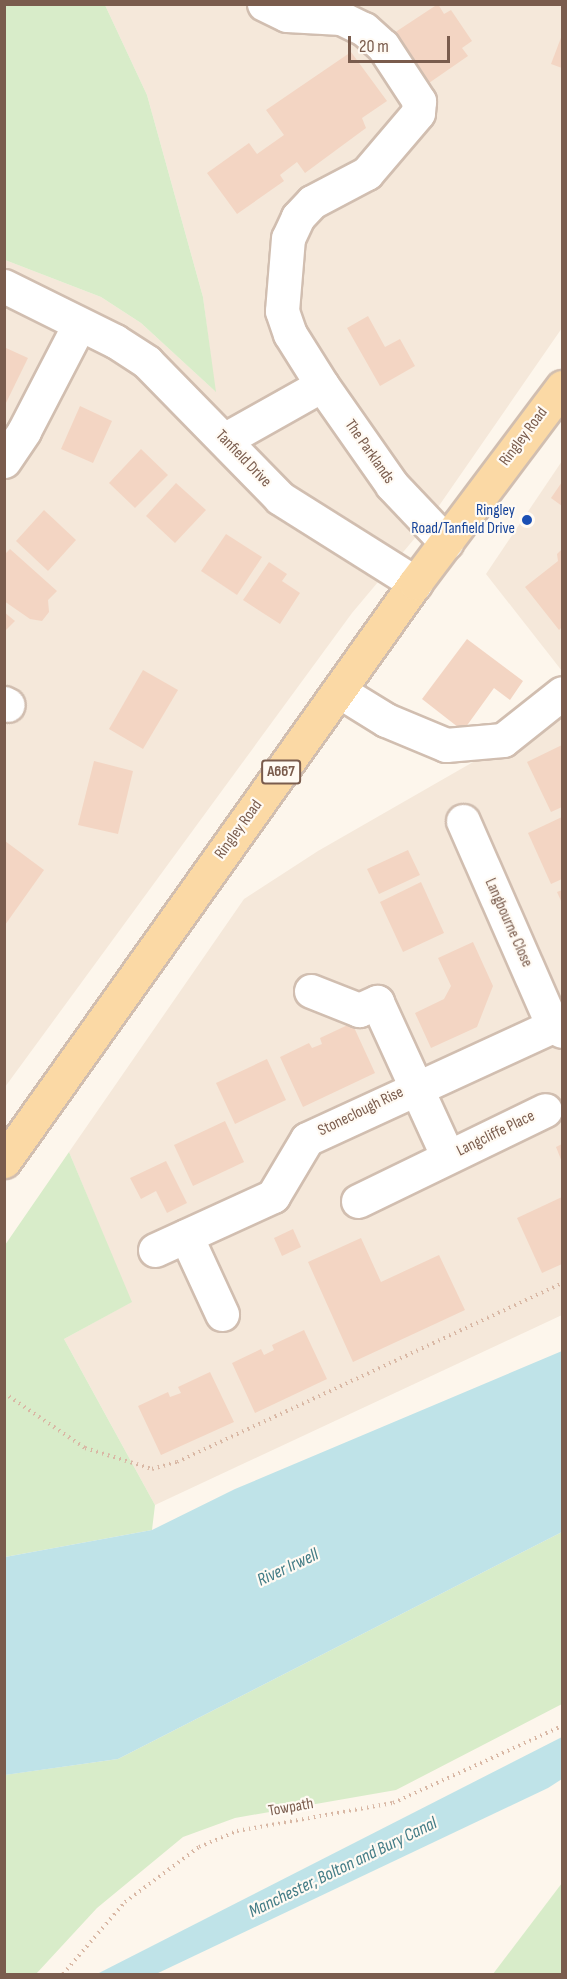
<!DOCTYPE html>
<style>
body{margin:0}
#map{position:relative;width:567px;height:1979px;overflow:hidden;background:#fdf6ec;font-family:"Sofia Sans Condensed",sans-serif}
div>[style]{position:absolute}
.residential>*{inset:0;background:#f5e8da}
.green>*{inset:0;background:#d8ecc9}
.water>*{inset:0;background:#bfe3e8}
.building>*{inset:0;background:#f3d5c3}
.path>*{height:4px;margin-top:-2px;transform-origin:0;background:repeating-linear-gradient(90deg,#d9b8a5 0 1.5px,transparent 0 6px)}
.roads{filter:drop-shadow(2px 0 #d1beb0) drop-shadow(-2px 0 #d1beb0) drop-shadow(0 2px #d1beb0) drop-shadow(0 -2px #d1beb0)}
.minor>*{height:33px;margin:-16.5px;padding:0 16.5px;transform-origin:16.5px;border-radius:16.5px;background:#fff}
.major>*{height:33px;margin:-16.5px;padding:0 16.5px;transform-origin:16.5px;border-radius:16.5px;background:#fbd9a5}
.dots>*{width:16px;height:16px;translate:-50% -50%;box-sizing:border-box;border:3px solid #fffaf3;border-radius:50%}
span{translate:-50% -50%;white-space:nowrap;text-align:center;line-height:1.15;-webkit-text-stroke:4.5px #fffaf3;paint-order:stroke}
.shield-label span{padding:2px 4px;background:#fffaf3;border:2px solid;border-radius:4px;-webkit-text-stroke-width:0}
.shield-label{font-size:15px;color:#7a5c4d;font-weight:700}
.street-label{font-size:16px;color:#7a5c4d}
.transit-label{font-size:16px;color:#164399}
.right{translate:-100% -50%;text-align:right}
.water-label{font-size:18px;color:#437c86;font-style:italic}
.frame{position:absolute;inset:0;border:6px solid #7a5c4d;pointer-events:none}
.scale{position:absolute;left:348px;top:36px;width:102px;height:27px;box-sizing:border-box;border:3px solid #7a5c4d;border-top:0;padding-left:8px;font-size:18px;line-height:21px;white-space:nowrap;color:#7a5c4d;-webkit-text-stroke:4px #fffaf3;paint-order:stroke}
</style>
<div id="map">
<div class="residential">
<i style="clip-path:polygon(105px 5px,562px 5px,562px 328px,425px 526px,352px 613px,5px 1087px,5px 260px,101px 297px,141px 323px,215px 391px,203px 297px,147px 95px)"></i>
<i style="clip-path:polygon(562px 461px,562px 671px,486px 574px)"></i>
<i style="clip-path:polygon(562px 711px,562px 1315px,155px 1505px,64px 1339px,131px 1302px,69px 1152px,244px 899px,318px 851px)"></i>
</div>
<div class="green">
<i style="clip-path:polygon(4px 5px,105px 5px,147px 95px,203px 297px,216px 392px,141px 323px,101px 297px,5px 260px)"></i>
<i style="clip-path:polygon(69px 1152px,132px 1302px,64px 1339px,155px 1505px,152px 1530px,5px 1557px,5px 1245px)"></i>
<i style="clip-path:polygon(562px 1532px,562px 1704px,396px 1790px,235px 1818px,183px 1837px,97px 1908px,36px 1974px,5px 1974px,4px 1775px,118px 1759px)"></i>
<i style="clip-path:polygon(562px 1883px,562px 1974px,493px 1974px)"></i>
</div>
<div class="water">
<i style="clip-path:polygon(562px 1351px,562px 1532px,118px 1759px,5px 1775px,5px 1557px,152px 1530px,235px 1489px)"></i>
<i style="clip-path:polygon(562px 1737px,562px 1779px,548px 1788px,156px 1974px,97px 1974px)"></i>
</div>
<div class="building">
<i style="clip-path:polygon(438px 4px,444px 14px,451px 10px,472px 41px,462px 48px,468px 56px,429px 83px,394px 33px)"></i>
<i style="clip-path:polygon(562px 35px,562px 68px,551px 64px)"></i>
<i style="clip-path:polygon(351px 52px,387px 101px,362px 118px,366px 128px,305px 173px,297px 162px,280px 175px,284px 181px,237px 214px,207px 173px,249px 143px,257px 154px,284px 135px,266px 110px)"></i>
<i style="clip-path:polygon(368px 316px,385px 347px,400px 339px,415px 366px,380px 386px,347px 328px)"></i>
<i style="clip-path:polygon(6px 348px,28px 358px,4px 407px,4px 351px)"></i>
<i style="clip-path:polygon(80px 406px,112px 421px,93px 463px,61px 449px)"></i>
<i style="clip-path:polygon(141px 449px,168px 475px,135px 508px,109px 483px)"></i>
<i style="clip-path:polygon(562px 482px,562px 506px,551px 498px)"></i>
<i style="clip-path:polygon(176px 483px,206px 510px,175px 543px,146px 516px)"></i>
<i style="clip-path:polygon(44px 510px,76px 540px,48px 571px,16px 541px)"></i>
<i style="clip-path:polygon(226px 534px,262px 557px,237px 595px,201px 571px)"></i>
<i style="clip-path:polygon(10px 549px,57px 591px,48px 600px,49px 612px,42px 621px,30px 619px,4px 601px,4px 555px)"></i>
<i style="clip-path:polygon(562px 549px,562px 627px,559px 630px,525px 587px,558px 561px,557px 554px)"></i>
<i style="clip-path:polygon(269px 562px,287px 574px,282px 581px,300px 593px,280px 624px,243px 600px)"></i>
<i style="clip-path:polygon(4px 612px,15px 621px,4px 632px)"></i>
<i style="clip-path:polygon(467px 639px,523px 681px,510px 700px,494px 688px,463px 731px,422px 699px)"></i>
<i style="clip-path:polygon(143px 670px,178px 690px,143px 749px,109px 729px)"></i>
<i style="clip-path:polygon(562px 745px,562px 807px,551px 812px,527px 762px)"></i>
<i style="clip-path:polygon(94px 761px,133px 771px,118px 834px,78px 825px)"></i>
<i style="clip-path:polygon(562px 817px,562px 879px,551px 884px,528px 833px)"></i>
<i style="clip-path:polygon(5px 841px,44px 870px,5px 925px)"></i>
<i style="clip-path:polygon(408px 850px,420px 875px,379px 894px,367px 869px)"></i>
<i style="clip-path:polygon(421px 882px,444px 933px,403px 952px,380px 902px)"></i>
<i style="clip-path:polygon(562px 890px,562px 903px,557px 892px)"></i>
<i style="clip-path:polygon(473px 942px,493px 986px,477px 1027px,431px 1048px,415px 1013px,444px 999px,451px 986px,438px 958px)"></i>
<i style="clip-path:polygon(352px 1023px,375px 1073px,303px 1107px,280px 1057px,309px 1043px,312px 1048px,322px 1044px,320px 1038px)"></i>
<i style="clip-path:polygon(267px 1059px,286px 1100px,235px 1124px,216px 1083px)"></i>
<i style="clip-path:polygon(225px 1121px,244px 1162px,193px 1186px,174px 1145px)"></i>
<i style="clip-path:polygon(562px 1144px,562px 1162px,556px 1147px)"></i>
<i style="clip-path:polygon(166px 1161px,187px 1203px,167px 1213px,156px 1191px,141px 1199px,130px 1178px)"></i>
<i style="clip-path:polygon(562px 1197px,562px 1264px,542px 1273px,517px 1218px)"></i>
<i style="clip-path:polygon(293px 1229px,301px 1247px,282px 1256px,274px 1238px)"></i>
<i style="clip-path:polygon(361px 1238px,381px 1282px,439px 1255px,465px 1310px,353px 1362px,308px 1262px)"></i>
<i style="clip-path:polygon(304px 1330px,327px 1379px,255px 1413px,232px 1363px,261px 1349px,264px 1355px,274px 1350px,272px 1345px)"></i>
<i style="clip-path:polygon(210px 1372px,234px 1422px,161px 1455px,138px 1406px,168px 1392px,170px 1397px,181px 1393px,178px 1387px)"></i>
</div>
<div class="path">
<i style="left:4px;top:1393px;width:98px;rotate:34.2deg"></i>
<i style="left:85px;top:1448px;width:70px;rotate:17.4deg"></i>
<i style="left:152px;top:1469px;width:26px;rotate:-16deg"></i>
<i style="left:177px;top:1462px;width:425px;rotate:-24.9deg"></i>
<i style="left:63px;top:1974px;width:95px;rotate:-49.3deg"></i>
<i style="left:125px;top:1902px;width:92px;rotate:-36.6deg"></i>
<i style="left:199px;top:1847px;width:41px;rotate:-22.8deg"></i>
<i style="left:237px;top:1831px;width:158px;rotate:-10.2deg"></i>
<i style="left:393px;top:1803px;width:186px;rotate:-24.5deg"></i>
</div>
<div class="roads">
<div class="minor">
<i style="left:264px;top:4px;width:25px;rotate:26deg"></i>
<i style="left:287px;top:15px;width:54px;rotate:3.2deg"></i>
<i style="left:341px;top:18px;width:25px;rotate:26deg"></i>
<i style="left:364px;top:29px;width:25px;rotate:42deg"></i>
<i style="left:383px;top:46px;width:66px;rotate:56.8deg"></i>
<i style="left:419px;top:101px;width:12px;rotate:95deg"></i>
<i style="left:418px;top:113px;width:79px;rotate:130.4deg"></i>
<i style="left:367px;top:173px;width:62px;rotate:152.2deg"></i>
<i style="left:312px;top:202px;width:21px;rotate:133deg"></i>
<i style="left:298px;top:217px;width:23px;rotate:115deg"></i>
<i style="left:288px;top:238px;width:73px;rotate:94.7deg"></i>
<i style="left:282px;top:311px;width:24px;rotate:71deg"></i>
<i style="left:290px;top:334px;width:60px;rotate:57.9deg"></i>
<i style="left:322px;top:385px;width:122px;rotate:55deg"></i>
<i style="left:392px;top:485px;width:79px;rotate:46.5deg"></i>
<i style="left:4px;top:286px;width:124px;rotate:26.4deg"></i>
<i style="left:115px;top:341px;width:38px;rotate:33deg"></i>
<i style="left:147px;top:362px;width:190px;rotate:45.6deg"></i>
<i style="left:280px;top:498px;width:160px;rotate:32.2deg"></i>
<i style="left:224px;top:440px;width:112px;rotate:-29.3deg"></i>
<i style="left:4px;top:461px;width:36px;rotate:-56deg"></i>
<i style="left:24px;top:431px;width:119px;rotate:-62.6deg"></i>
<i style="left:339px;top:691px;width:55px;rotate:31.7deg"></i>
<i style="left:386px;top:720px;width:65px;rotate:22.6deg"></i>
<i style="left:446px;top:745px;width:57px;rotate:-5deg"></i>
<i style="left:503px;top:740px;width:75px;rotate:-38.5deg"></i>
<i style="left:4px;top:703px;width:4px;rotate:27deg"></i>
<i style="left:463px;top:821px;width:224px;rotate:66.3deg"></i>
<i style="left:311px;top:991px;width:52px;rotate:21.6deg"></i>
<i style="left:359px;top:1010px;width:20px;rotate:-24deg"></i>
<i style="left:377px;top:1002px;width:170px;rotate:65.4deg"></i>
<i style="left:358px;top:1201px;width:208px;rotate:-25.9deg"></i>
<i style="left:186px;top:1236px;width:86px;rotate:65.2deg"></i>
<i style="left:155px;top:1250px;width:130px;rotate:-24.6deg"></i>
<i style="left:273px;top:1196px;width:66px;rotate:-59.2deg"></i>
<i style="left:307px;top:1139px;width:271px;rotate:-24.7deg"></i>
<i style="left:553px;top:1026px;width:10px;rotate:29deg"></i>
</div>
<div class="major">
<i style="left:4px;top:1161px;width:709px;rotate:-54.58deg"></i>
<i style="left:415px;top:583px;width:245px;rotate:-53.1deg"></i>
</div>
</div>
<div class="dots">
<i style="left:527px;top:520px;background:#1a4fb4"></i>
</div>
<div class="shield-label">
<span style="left:281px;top:772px">A667</span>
</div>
<div class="street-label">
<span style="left:524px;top:437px;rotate:-53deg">Ringley Road</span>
<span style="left:369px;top:452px;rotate:55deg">The Parklands</span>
<span style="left:243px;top:459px;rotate:46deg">Tanfield Drive</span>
<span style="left:239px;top:830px;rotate:-54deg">Ringley Road</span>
<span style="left:508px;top:923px;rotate:66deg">Langbourne Close</span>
<span style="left:361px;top:1112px;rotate:-26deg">Stoneclough Rise</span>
<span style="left:496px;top:1134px;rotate:-26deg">Langcliffe Place</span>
<span style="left:291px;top:1808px;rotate:-10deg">Towpath</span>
</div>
<div class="transit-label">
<span class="right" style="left:515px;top:520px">Ringley<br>Road/Tanfield Drive</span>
</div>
<div class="water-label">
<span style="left:288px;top:1568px;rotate:-25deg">River Irwell</span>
<span style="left:343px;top:1868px;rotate:-26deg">Manchester, Bolton and Bury Canal</span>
</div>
<div class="frame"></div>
<div class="scale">20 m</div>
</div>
